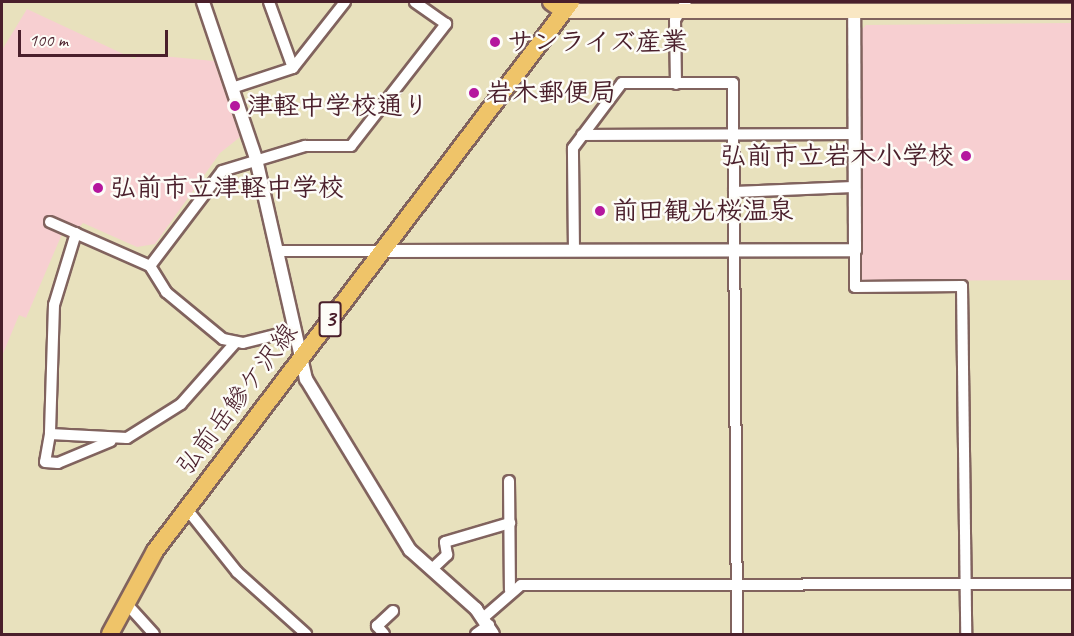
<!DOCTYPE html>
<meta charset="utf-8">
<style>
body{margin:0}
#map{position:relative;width:1074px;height:636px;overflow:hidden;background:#e8e1bd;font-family:Caveat,"Klee One",sans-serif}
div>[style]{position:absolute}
.built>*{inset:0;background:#f7cfd1}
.roads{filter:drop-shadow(2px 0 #81635e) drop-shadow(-2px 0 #81635e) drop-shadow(0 2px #81635e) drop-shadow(0 -2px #81635e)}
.minor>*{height:10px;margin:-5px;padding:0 5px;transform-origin:5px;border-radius:5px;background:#fff}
.tertiary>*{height:12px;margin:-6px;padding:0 6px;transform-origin:6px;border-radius:6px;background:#fff}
.secondary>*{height:14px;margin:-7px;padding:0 7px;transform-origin:7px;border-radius:7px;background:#f9e7c3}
.primary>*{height:16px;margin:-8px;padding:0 8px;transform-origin:8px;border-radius:8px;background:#efc469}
.dots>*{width:16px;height:16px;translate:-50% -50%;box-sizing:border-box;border:3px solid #fdfcf7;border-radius:50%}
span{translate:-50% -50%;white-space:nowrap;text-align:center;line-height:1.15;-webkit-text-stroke:5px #fdfcf7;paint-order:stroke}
.shield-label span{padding:2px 4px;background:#fdfcf7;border:2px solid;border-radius:4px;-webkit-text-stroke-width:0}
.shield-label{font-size:24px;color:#4a1f2b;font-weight:700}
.poi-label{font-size:26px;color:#4a1f2b;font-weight:700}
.left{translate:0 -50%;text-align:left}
.right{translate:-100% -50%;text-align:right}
.street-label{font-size:26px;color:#4a1f2b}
.frame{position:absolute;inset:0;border:3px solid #4a1f2b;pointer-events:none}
.scale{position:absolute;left:18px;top:30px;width:150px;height:27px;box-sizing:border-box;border:3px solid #4a1f2b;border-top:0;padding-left:8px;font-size:18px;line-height:21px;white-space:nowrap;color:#4a1f2b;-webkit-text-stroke:4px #fdfcf7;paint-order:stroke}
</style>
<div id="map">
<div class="built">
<i style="clip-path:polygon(27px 9px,134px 59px,141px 54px,214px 61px,240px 137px,220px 153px,155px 244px,137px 247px,83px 223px,71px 237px,62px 234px,26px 318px,19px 315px,2px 356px,2px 50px)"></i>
<i style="clip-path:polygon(1072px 23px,1072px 280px,861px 281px,859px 33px,866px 25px)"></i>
</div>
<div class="roads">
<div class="minor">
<i style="left:269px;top:2px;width:70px;rotate:70deg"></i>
<i style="left:676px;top:84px;width:64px;rotate:-90.9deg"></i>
<i style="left:675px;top:20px;width:21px;rotate:-59deg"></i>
<i style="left:232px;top:88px;width:64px;rotate:-18.2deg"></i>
<i style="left:293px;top:68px;width:84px;rotate:-51.8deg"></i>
<i style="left:582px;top:135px;width:272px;rotate:-0.2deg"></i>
<i style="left:734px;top:192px;width:120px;rotate:-2.4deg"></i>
<i style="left:50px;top:222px;width:109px;rotate:23.7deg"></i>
<i style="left:150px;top:266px;width:31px;rotate:58deg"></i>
<i style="left:166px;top:292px;width:74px;rotate:39.5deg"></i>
<i style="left:223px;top:339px;width:20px;rotate:11deg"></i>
<i style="left:243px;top:343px;width:54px;rotate:-14deg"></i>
<i style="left:76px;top:233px;width:75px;rotate:107deg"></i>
<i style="left:54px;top:305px;width:129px;rotate:91.8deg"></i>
<i style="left:50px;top:434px;width:77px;rotate:3deg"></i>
<i style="left:127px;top:438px;width:64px;rotate:-32.2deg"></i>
<i style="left:181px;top:404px;width:81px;rotate:-48.5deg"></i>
<i style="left:855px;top:250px;width:37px;rotate:90deg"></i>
<i style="left:855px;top:287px;width:107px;rotate:-0.5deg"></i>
<i style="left:962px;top:286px;width:348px;rotate:89.3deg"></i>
<i style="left:279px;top:251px;width:103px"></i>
<i style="left:574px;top:251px;width:103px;rotate:-90.6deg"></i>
<i style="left:573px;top:148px;width:81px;rotate:-53deg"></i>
<i style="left:622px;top:83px;width:111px"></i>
<i style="left:733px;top:83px;width:551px;rotate:89.58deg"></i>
<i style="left:150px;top:266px;width:119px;rotate:-52.8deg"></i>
<i style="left:222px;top:171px;width:87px;rotate:-16.8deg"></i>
<i style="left:305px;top:146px;width:46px"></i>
<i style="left:351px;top:146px;width:155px;rotate:-52.1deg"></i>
<i style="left:446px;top:24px;width:38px;rotate:-145deg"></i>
<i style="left:50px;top:434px;width:28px;rotate:100deg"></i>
<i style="left:45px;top:462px;width:13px;rotate:4deg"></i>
<i style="left:58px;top:463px;width:57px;rotate:-22.5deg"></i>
<i style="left:509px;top:481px;width:109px;rotate:89.5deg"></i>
<i style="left:186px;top:508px;width:82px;rotate:51.4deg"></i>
<i style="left:237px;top:572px;width:93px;rotate:41.9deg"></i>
<i style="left:432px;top:569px;width:21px;rotate:-43deg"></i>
<i style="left:447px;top:555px;width:13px;rotate:-99deg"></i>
<i style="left:445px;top:542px;width:68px;rotate:-16.3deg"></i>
<i style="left:125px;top:602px;width:43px;rotate:47.8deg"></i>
<i style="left:483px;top:618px;width:50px;rotate:-41deg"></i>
<i style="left:521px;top:585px;width:551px;rotate:-0.1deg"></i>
<i style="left:384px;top:634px;width:11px;rotate:-131deg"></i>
<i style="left:377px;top:626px;width:22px;rotate:-43deg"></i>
<i style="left:476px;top:634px;width:16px;rotate:-35deg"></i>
</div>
<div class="tertiary">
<i style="left:203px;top:2px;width:166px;rotate:71.3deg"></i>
<i style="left:256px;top:159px;width:226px;rotate:77.2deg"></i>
<i style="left:306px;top:379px;width:200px;rotate:58.7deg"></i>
<i style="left:410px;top:550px;width:89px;rotate:41.8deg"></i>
<i style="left:476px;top:609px;width:30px;rotate:56deg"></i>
<i style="left:382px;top:251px;width:473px;rotate:-0.1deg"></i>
<i style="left:855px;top:250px;width:238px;rotate:-90.2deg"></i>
</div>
<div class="secondary">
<i style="left:564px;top:11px;width:508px"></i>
</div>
<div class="primary">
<i style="left:551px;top:2px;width:16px;rotate:35deg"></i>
<i style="left:110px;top:634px;width:94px;rotate:-61.5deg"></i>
<i style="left:155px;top:551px;width:689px;rotate:-52.85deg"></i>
</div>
</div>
<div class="dots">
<i style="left:495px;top:42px;background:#b5179e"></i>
<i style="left:474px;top:93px;background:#b5179e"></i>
<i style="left:235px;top:106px;background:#b5179e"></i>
<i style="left:966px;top:156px;background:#b5179e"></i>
<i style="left:98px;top:188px;background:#b5179e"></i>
<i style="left:600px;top:211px;background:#b5179e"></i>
</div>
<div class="shield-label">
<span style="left:330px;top:319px">3</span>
</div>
<div class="poi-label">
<span class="left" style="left:507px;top:42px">サンライズ産業</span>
<span class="left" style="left:486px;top:93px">岩木郵便局</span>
<span class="left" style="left:247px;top:106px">津軽中学校通り</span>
<span class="right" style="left:954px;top:156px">弘前市立岩木小学校</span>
<span class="left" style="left:110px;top:188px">弘前市立津軽中学校</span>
<span class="left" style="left:612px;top:211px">前田観光桜温泉</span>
</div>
<div class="street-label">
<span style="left:237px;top:399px;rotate:-53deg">弘前岳鰺ケ沢線</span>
</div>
<div class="frame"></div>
<div class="scale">100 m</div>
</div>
